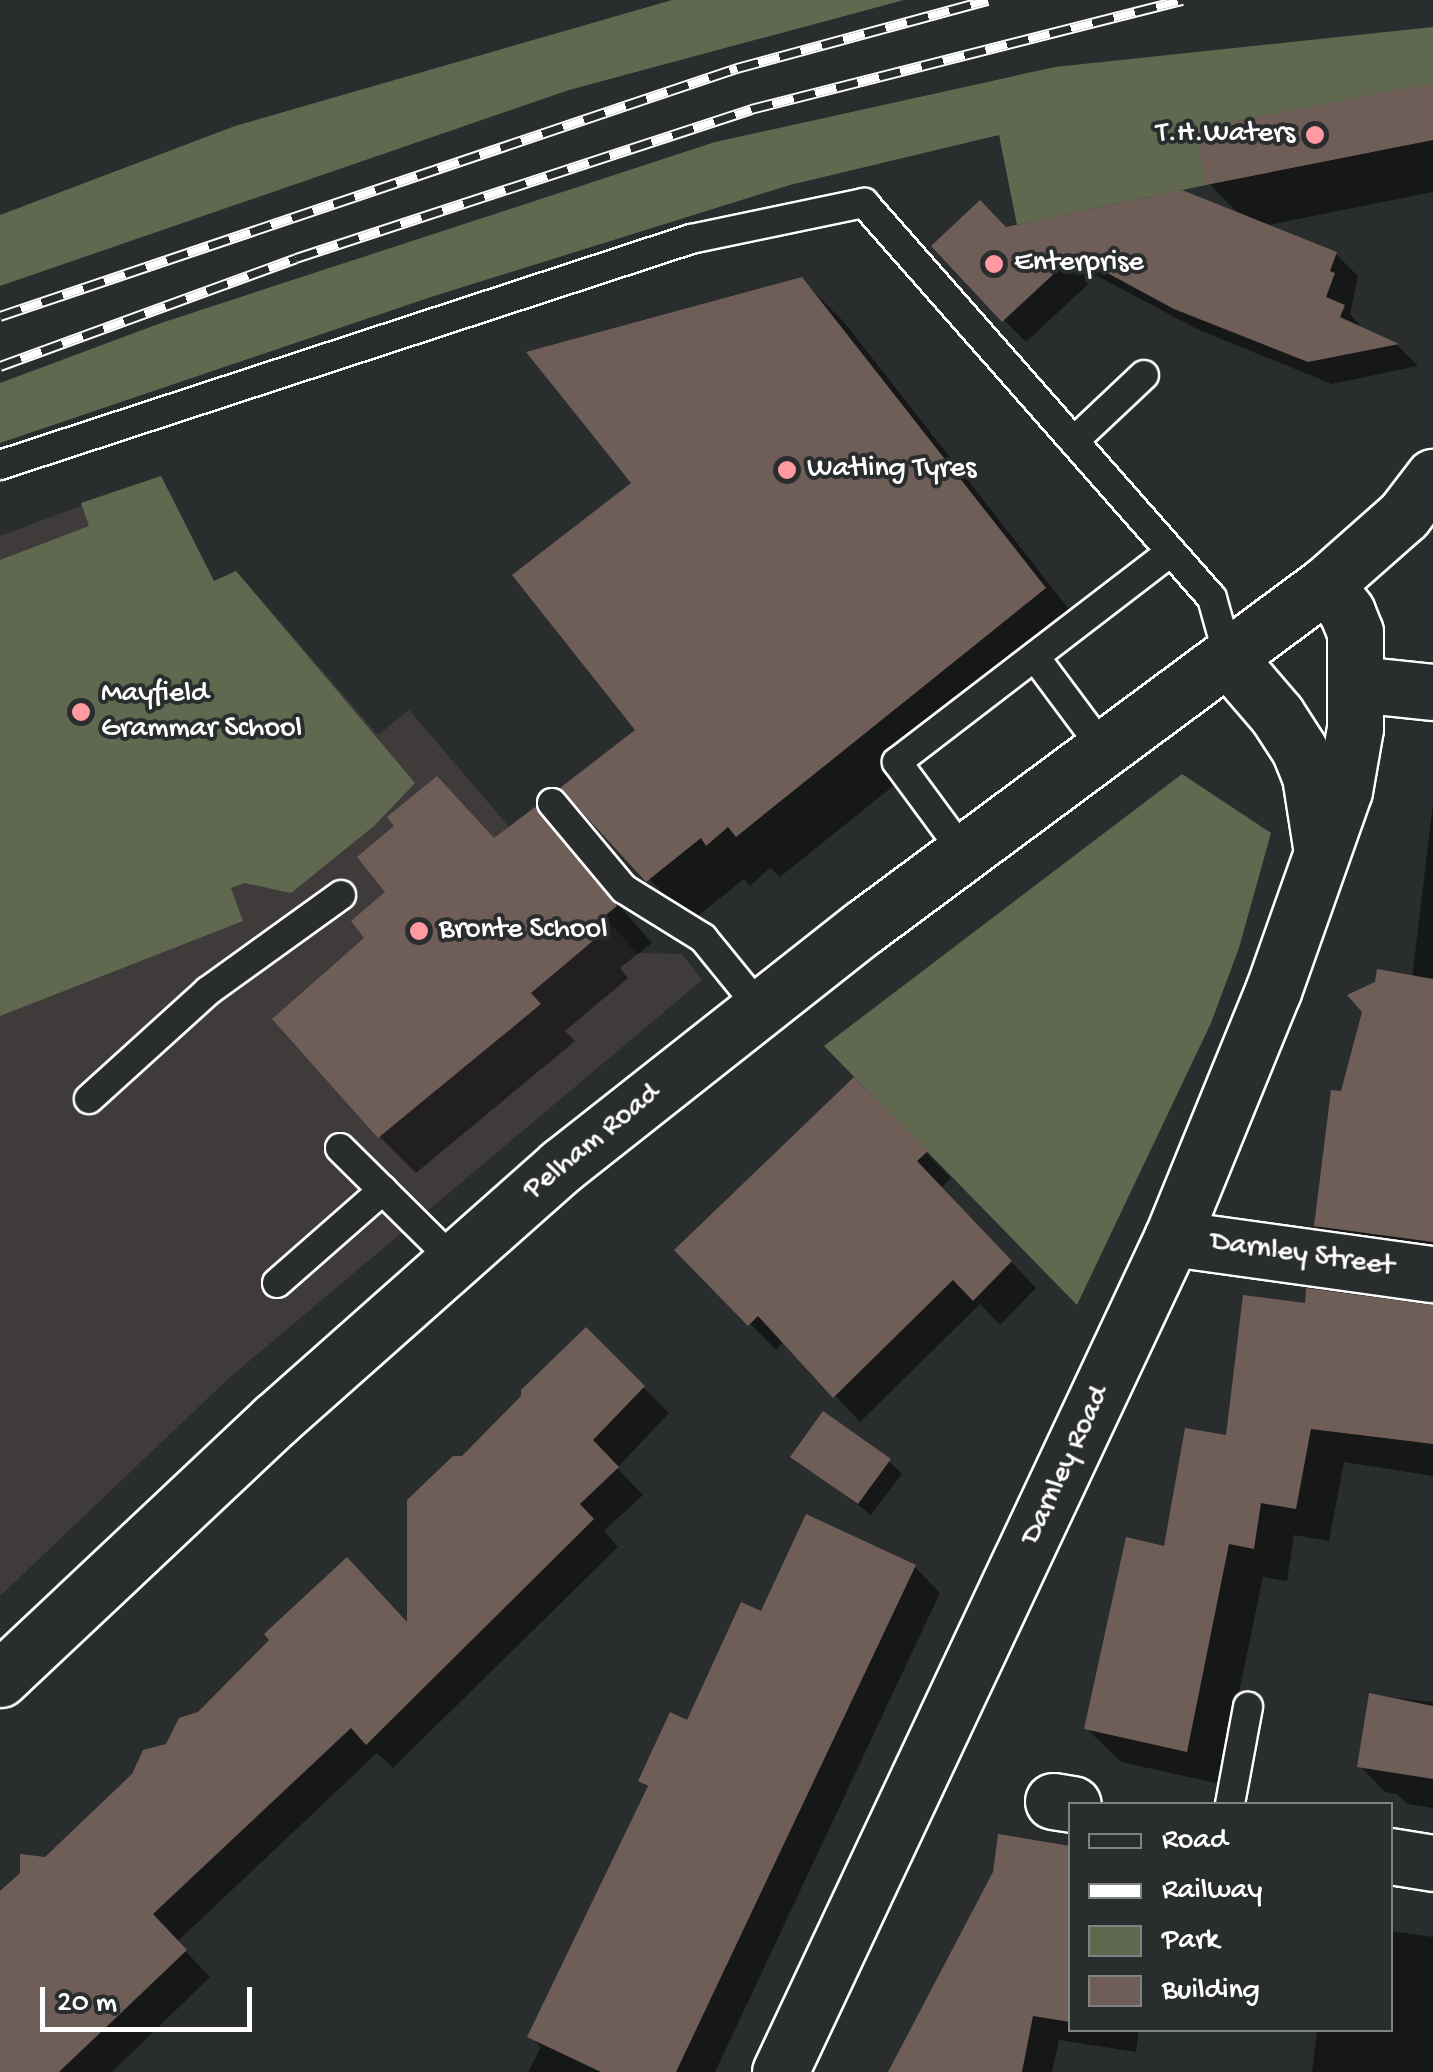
<!DOCTYPE html>
<style>
body{margin:0}
#map{position:relative;width:1433px;height:2072px;overflow:hidden;background:#2a2d2e;font-family:"Gochi Hand",sans-serif}
div>[style]{position:absolute}
.built>*{inset:0;background:#3f3b3b}
.green>*{inset:0;background:#60684f}
.shadow>*{inset:0;background:#0007}
.building>*{inset:0;background:#6f5d58}
.roads{filter:drop-shadow(2px 0 #fff) drop-shadow(-2px 0 #fff) drop-shadow(0 2px #fff) drop-shadow(0 -2px #fff)}
.lane>*{height:28px;margin:-14px;padding:0 14px;transform-origin:14px;border-radius:14px;background:#2a2d2e}
.street>*{height:55px;margin:-27.5px;padding:0 27.5px;transform-origin:27.5px;border-radius:27.5px;background:#2a2d2e}
.secondary>*{height:55px;margin:-27.5px;padding:0 27.5px;transform-origin:27.5px;border-radius:27.5px;background:#2a2d2e}
.rail>*{height:11px;margin-top:-5.5px;transform-origin:0;background:repeating-linear-gradient(90deg,#2a2d2e 0 22px,#fff 0 44px);box-sizing:border-box;border-block:2px solid #fff}
.dots>*{width:28px;height:28px;translate:-50% -50%;box-sizing:border-box;border:5px solid #2a2d2e;border-radius:50%}
span{translate:-50% -50%;white-space:nowrap;text-align:center;line-height:1.15;-webkit-text-stroke:8px #2a2d2e;paint-order:stroke}
.poi-label{font-size:30px;color:#fff}
.right{translate:-100% -50%;text-align:right}
.left{translate:0 -50%;text-align:left}
.street-label{font-size:30px;color:#fff}
.legend{position:absolute;left:1068px;top:1802px;width:325px;height:230px;box-sizing:border-box;background:#2a2d2e;border:2px solid #7f8182;margin:0;padding:12px 18px;list-style:none;font-size:30px;color:#fff}
.legend li{display:flex;align-items:center;gap:20px;height:50px}
.legend b{width:50px;border:2px solid #7f8182}
.scale{position:absolute;left:40px;top:1987px;width:212px;height:45px;box-sizing:border-box;border:5px solid #fff;border-top:0;padding-left:12px;font-size:30px;line-height:35px;white-space:nowrap;color:#fff;-webkit-text-stroke:8px #2a2d2e;paint-order:stroke}
</style>
<div id="map">
<div class="built">
<i style="clip-path:polygon(161px 476px,214px 581px,236px 571px,378px 735px,409px 710px,528px 849px,541px 841px,636px 953px,682px 954px,702px 980px,229px 1378px,0 1596px,0 536px)"></i>
</div>
<div class="green">
<i style="clip-path:polygon(672px 0,904px 0,569px 90px,0 286px,0 215px,235px 126px)"></i>
<i style="clip-path:polygon(1433px 27px,1433px 83px,1206px 185px,1017px 225px,999px 135px,790px 185px,431px 297px,0 443px,0 383px,161px 323px,715px 142px,1055px 67px)"></i>
<i style="clip-path:polygon(161px 476px,214px 581px,236px 571px,415px 783px,374px 826px,291px 893px,245px 883px,231px 888px,243px 921px,0 1016px,0 560px,89px 526px,81px 503px)"></i>
<i style="clip-path:polygon(1182px 774px,1271px 833px,1239px 948px,1211px 1023px,1077px 1305px,824px 1046px)"></i>
</div>
<div class="shadow">
<i style="clip-path:polygon(1433px 86px,1433px 192px,1264px 226px,1336px 254px,1358px 276px,1350px 314px,1365px 331px,1398px 346px,1418px 366px,1332px 384px,1199px 330px,1097px 276px,1026px 342px,1004px 320px,1006px 230px,1242px 217px,1209px 184px)"></i>
<i style="clip-path:polygon(802px 280px,844px 322px,1086px 631px,780px 877px,770px 868px,750px 886px,744px 879px,690px 922px,564px 788px,638px 730px,634px 483px)"></i>
<i style="clip-path:polygon(1433px 804px,1433px 1245px,1429px 1244px,1427px 1263px,1343px 1251px,1317px 1225px,1343px 1094px,1412px 978px)"></i>
<i style="clip-path:polygon(535px 810px,652px 943px,620px 968px,628px 978px,565px 1031px,575px 1041px,416px 1173px,379px 1136px,496px 840px)"></i>
<i style="clip-path:polygon(854px 1080px,951px 1178px,941px 1188px,1036px 1288px,1000px 1325px,980px 1304px,860px 1422px,784px 1341px,776px 1350px,678px 1250px)"></i>
<i style="clip-path:polygon(586px 1331px,669px 1413px,617px 1468px,643px 1495px,604px 1531px,618px 1547px,393px 1768px,377px 1753px,177px 1942px,210px 1977px,112px 2072px,0 2072px,0 1894px,45px 1859px,168px 1747px,410px 1626px,463px 1458px)"></i>
<i style="clip-path:polygon(1433px 1351px,1433px 1476px,1344px 1462px,1329px 1541px,1294px 1535px,1287px 1581px,1263px 1577px,1220px 1784px,1121px 1762px,1087px 1729px,1166px 1549px,1228px 1438px)"></i>
<i style="clip-path:polygon(794px 1456px,889px 1461px,902px 1474px,871px 1515px)"></i>
<i style="clip-path:polygon(915px 1567px,940px 1593px,715px 2072px,528px 2072px,541px 2047px,530px 2037px,649px 1789px,641px 1781px,688px 1723px,762px 1614px)"></i>
<i style="clip-path:polygon(1371px 1695px,1433px 1702px,1433px 1808px,1407px 1804px,1397px 1794px,1385px 1792px,1360px 1766px)"></i>
<i style="clip-path:polygon(1001px 1837px,1070px 1849px,1070px 2030px,1139px 2030px,1136px 2052px,1059px 2040px,1052px 2072px,893px 2072px,995px 1873px)"></i>
<i style="clip-path:polygon(1390px 1931px,1433px 1937px,1433px 2072px,1312px 2072px,1317px 2030px,1390px 2030px)"></i>
</div>
<div class="building">
<i style="clip-path:polygon(1433px 83px,1433px 140px,1206px 185px,1195px 129px)"></i>
<i style="clip-path:polygon(1182px 190px,1337px 252px,1330px 271px,1335px 273px,1326px 297px,1345px 305px,1340px 317px,1399px 344px,1308px 362px,1174px 309px,1074px 255px,1002px 322px,931px 246px,980px 200px,1006px 227px)"></i>
<i style="clip-path:polygon(802px 277px,1046px 588px,736px 837px,728px 827px,706px 846px,701px 838px,646px 882px,560px 788px,635px 730px,512px 575px,631px 483px,526px 352px)"></i>
<i style="clip-path:polygon(437px 776px,494px 838px,535px 807px,617px 906px,586px 931px,594px 940px,531px 993px,541px 1004px,378px 1138px,272px 1019px,364px 938px,351px 921px,385px 892px,357px 857px,394px 826px,387px 817px)"></i>
<i style="clip-path:polygon(1377px 969px,1433px 979px,1433px 1242px,1314px 1226px,1331px 1090px,1341px 1091px,1362px 1012px,1347px 995px,1375px 982px)"></i>
<i style="clip-path:polygon(854px 1077px,928px 1151px,917px 1161px,1012px 1261px,973px 1301px,953px 1280px,833px 1398px,758px 1316px,748px 1326px,674px 1250px)"></i>
<i style="clip-path:polygon(1306px 1288px,1433px 1305px,1433px 1444px,1311px 1429px,1296px 1509px,1261px 1503px,1254px 1549px,1229px 1544px,1187px 1752px,1084px 1729px,1126px 1537px,1164px 1546px,1185px 1428px,1226px 1435px,1243px 1295px,1305px 1303px)"></i>
<i style="clip-path:polygon(586px 1327px,645px 1386px,593px 1440px,619px 1467px,580px 1504px,594px 1519px,366px 1745px,351px 1728px,153px 1914px,187px 1950px,59px 2072px,0 2072px,0 1891px,20px 1873px,20px 1854px,45px 1857px,132px 1774px,143px 1750px,166px 1744px,179px 1718px,198px 1712px,269px 1640px,264px 1634px,347px 1557px,407px 1622px,407px 1500px,453px 1456px,462px 1456px,521px 1396px,521px 1390px)"></i>
<i style="clip-path:polygon(823px 1411px,891px 1459px,858px 1504px,790px 1457px)"></i>
<i style="clip-path:polygon(806px 1514px,916px 1565px,676px 2072px,601px 2072px,527px 2037px,648px 1786px,638px 1781px,670px 1712px,687px 1720px,741px 1602px,761px 1611px)"></i>
<i style="clip-path:polygon(1369px 1693px,1433px 1706px,1433px 1779px,1357px 1767px)"></i>
<i style="clip-path:polygon(998px 1834px,1070px 1846px,1070px 2022px,1033px 2016px,1022px 2072px,888px 2072px,993px 1872px)"></i>
</div>
<div class="roads">
<div class="lane">
<i style="left:1074px;top:441px;width:96px;rotate:-43.3deg"></i>
<i style="left:0;top:465px;width:727px;rotate:-18.11deg"></i>
<i style="left:691px;top:239px;width:177px;rotate:-11.8deg"></i>
<i style="left:864px;top:203px;width:526px;rotate:48.62deg"></i>
<i style="left:1212px;top:598px;width:63px;rotate:74.4deg"></i>
<i style="left:1035px;top:657px;width:117px;rotate:53.3deg"></i>
<i style="left:552px;top:803px;width:112px;rotate:50.1deg"></i>
<i style="left:624px;top:889px;width:93px;rotate:31.8deg"></i>
<i style="left:703px;top:938px;width:89px;rotate:50.9deg"></i>
<i style="left:964px;top:853px;width:113px;rotate:-126.4deg"></i>
<i style="left:897px;top:762px;width:345px;rotate:-37.5deg"></i>
<i style="left:89px;top:1099px;width:161px;rotate:-42.2deg"></i>
<i style="left:208px;top:991px;width:164px;rotate:-35.8deg"></i>
<i style="left:340px;top:1148px;width:159px;rotate:44.7deg"></i>
<i style="left:277px;top:1283px;width:141px;rotate:-41.3deg"></i>
<i style="left:1230px;top:1804px;width:99px;rotate:-79.5deg"></i>
</div>
<div class="street">
<i style="left:1229px;top:659px;width:74px;rotate:49.4deg"></i>
<i style="left:1277px;top:715px;width:40px;rotate:57.1deg"></i>
<i style="left:1299px;top:749px;width:29px;rotate:68deg"></i>
<i style="left:1310px;top:776px;width:71px;rotate:81.1deg"></i>
<i style="left:1357px;top:684px;width:76px;rotate:6deg"></i>
<i style="left:1172px;top:1238px;width:263px;rotate:7.9deg"></i>
<i style="left:1053px;top:1801px;width:20px;rotate:9deg"></i>
<i style="left:1390px;top:1856px;width:44px;rotate:9.2deg"></i>
<i style="left:780px;top:2072px;width:922px;rotate:-64.83deg"></i>
<i style="left:1172px;top:1238px;width:267px;rotate:-67.8deg"></i>
<i style="left:1273px;top:991px;width:212px;rotate:-70.5deg"></i>
<i style="left:1344px;top:791px;width:64px;rotate:-80.1deg"></i>
<i style="left:1355px;top:728px;width:96px;rotate:-90deg"></i>
<i style="left:1355px;top:632px;width:22px;rotate:-112deg"></i>
<i style="left:1347px;top:612px;width:35px;rotate:-127deg"></i>
</div>
<div class="secondary">
<i style="left:0;top:1679px;width:378px;rotate:-43.3deg"></i>
<i style="left:275px;top:1420px;width:383px;rotate:-41.6deg"></i>
<i style="left:561px;top:1166px;width:386px;rotate:-38.3deg"></i>
<i style="left:864px;top:927px;width:575px;rotate:-36.59deg"></i>
<i style="left:1326px;top:584px;width:104px;rotate:-41.5deg"></i>
<i style="left:1404px;top:515px;width:48px;rotate:-52.7deg"></i>
</div>
</div>
<div class="rail">
<i style="left:0;top:316px;width:778px;rotate:-18.6deg"></i>
<i style="left:737px;top:68px;width:260px;rotate:-15.2deg"></i>
<i style="left:0;top:366px;width:315px;rotate:-20deg"></i>
<i style="left:296px;top:258px;width:479px;rotate:-18.1deg"></i>
<i style="left:751px;top:109px;width:445px;rotate:-14.2deg"></i>
</div>
<div class="dots">
<i style="left:1315px;top:135px;background:#ff9aa2"></i>
<i style="left:994px;top:264px;background:#ff9aa2"></i>
<i style="left:787px;top:470px;background:#ff9aa2"></i>
<i style="left:81px;top:712px;background:#ff9aa2"></i>
<i style="left:419px;top:931px;background:#ff9aa2"></i>
</div>
<div class="poi-label">
<span class="right" style="left:1295px;top:135px">T.H.Waters</span>
<span class="left" style="left:1014px;top:264px">Enterprise</span>
<span class="left" style="left:807px;top:470px">Watling Tyres</span>
<span class="left" style="left:101px;top:712px">Mayfield<br>Grammar School</span>
<span class="left" style="left:439px;top:931px">Bronte School</span>
</div>
<div class="street-label">
<span style="left:593px;top:1143px;rotate:-39deg">Pelham Road</span>
<span style="left:1302px;top:1256px;rotate:8deg">Darnley Street</span>
<span style="left:1067px;top:1466px;rotate:-65deg">Darnley Road</span>
</div>
<ul class="legend">
<li><b style="height:12px;background:#2a2d2e"></b>Road</li>
<li><b style="height:12px;background:#fff"></b>Railway</li>
<li><b style="height:28px;background:#60684f"></b>Park</li>
<li><b style="height:28px;background:#6f5d58"></b>Building</li>
</ul>
<div class="scale">20 m</div>
</div>
